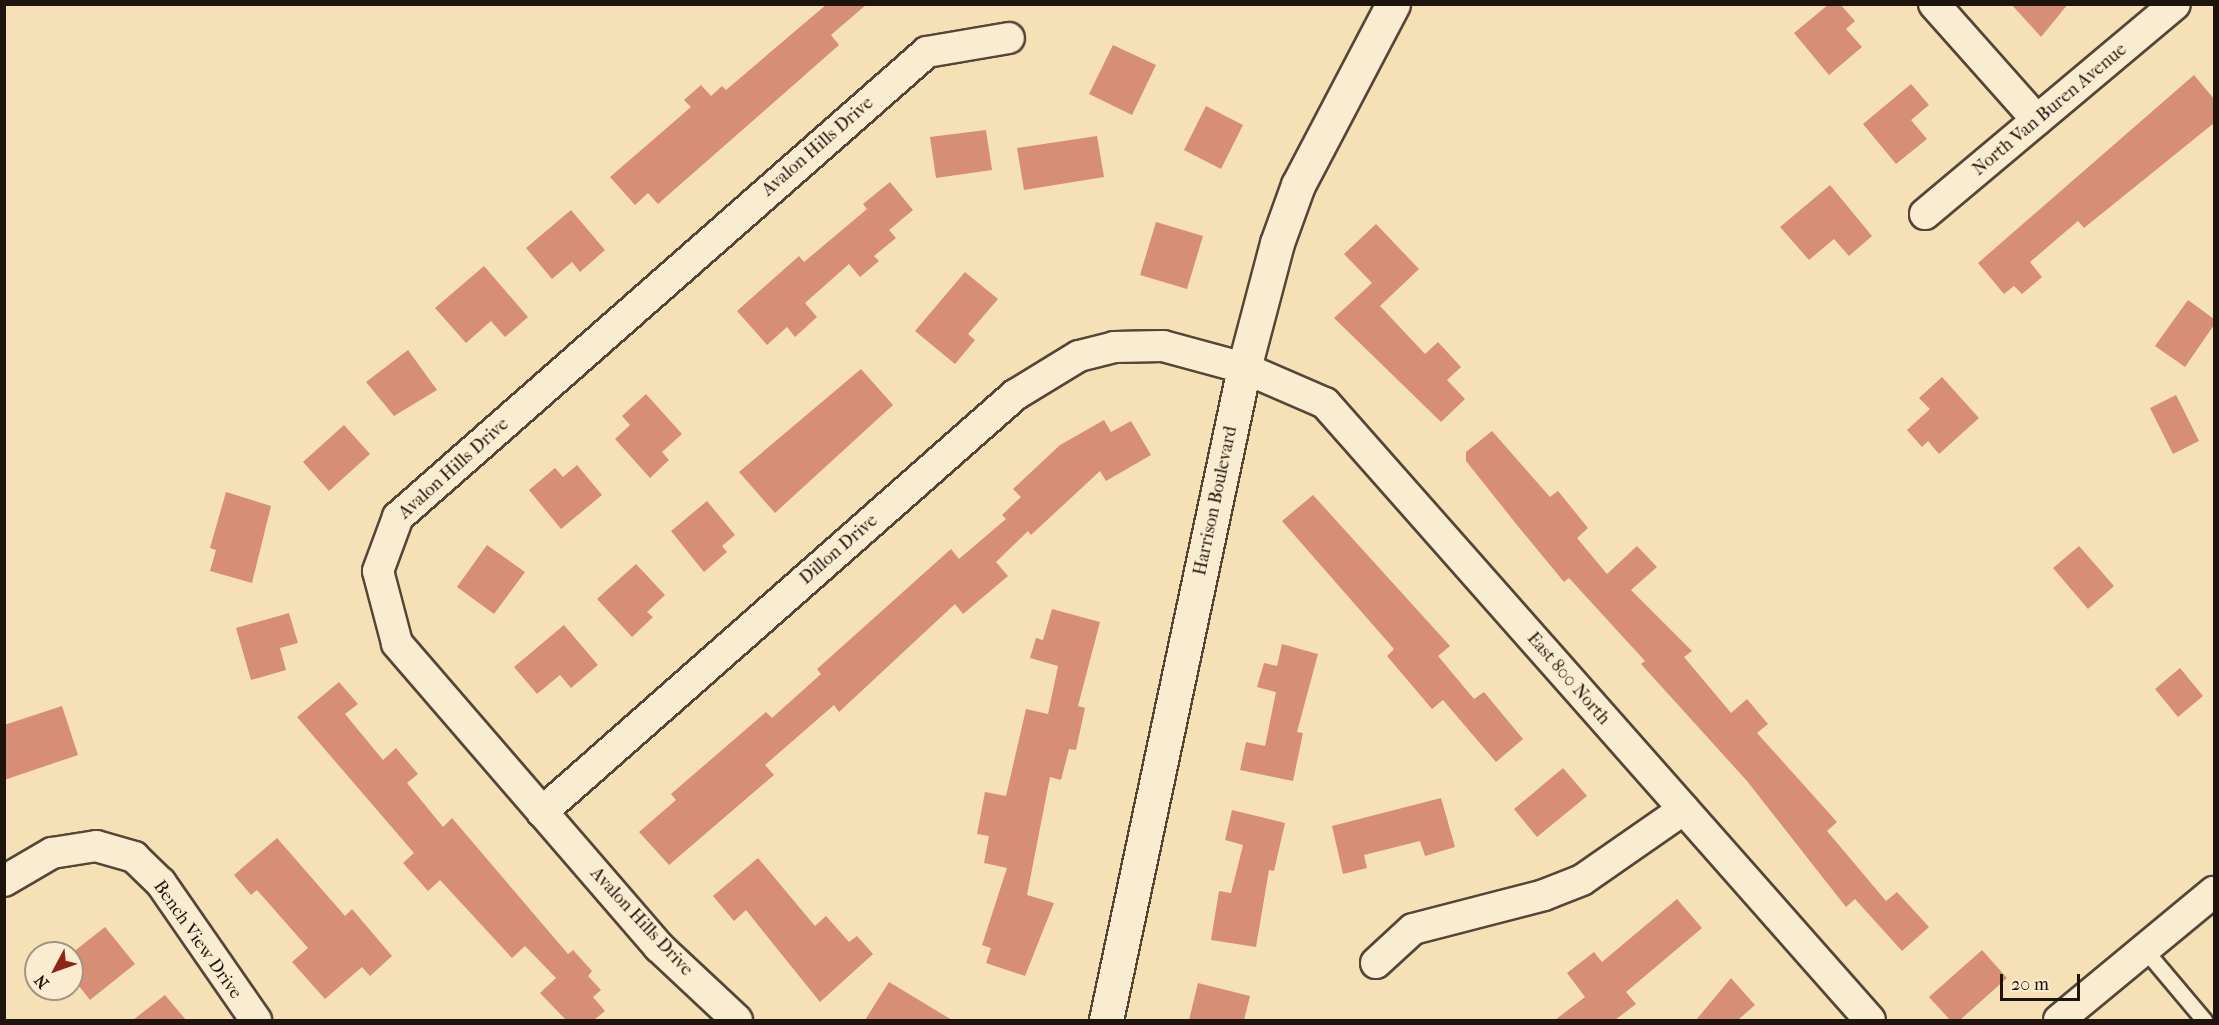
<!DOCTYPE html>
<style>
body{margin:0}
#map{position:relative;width:2219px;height:1025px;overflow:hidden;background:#f6e1b6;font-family:"IM FELL French Canon",serif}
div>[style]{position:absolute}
.building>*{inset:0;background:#d68f76}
.roads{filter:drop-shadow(2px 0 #554638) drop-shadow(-2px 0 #554638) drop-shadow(0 2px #554638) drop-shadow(0 -2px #554638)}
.service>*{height:15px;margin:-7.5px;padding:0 7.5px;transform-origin:7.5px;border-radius:7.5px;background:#f9ecd0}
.minor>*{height:30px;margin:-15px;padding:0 15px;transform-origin:15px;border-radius:15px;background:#f9ecd0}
.tertiary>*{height:33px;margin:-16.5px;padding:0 16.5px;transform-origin:16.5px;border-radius:16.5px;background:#f9ecd0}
span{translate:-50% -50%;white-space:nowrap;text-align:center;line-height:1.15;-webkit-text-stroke:4.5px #f9ecd0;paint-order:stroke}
.street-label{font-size:18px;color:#1f130e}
.frame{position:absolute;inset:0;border:6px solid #1f130e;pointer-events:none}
.north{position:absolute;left:24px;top:941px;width:60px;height:60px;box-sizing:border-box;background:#f9ecd0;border:2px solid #a29582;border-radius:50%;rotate:229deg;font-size:16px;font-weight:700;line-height:24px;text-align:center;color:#1f130e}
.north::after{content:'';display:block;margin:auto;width:21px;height:27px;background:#8f2418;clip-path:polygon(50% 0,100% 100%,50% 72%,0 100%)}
.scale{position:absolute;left:2000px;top:974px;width:80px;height:27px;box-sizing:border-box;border:3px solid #1f130e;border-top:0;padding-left:8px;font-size:18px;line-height:21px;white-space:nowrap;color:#1f130e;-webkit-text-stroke:4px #f9ecd0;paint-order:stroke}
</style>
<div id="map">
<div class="building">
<i style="clip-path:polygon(827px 4px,867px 4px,831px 35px,839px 45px,658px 204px,648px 193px,635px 205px,610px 177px,691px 107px,684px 100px,701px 85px,711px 96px,722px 86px,726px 90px)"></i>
<i style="clip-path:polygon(1829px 4px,1840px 4px,1855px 21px,1846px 29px,1862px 47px,1829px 75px,1794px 33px)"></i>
<i style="clip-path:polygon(2011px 4px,2068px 4px,2041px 37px)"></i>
<i style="clip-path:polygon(1113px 45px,1156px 65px,1132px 115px,1089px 94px)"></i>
<i style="clip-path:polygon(2194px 75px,2214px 99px,2214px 123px,2084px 228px,2078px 221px,2030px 262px,2042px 277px,2022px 294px,2014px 286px,2004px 294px,1978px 263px)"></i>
<i style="clip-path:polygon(1911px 84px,1929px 105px,1911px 120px,1927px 139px,1896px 164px,1863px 124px)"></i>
<i style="clip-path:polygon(1206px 106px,1243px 125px,1221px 169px,1184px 150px)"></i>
<i style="clip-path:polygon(986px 130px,992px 170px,936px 178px,930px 137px)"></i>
<i style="clip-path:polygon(1097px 136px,1104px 177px,1024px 190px,1017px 148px)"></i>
<i style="clip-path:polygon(890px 182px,913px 210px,889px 230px,896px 238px,874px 256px,879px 261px,860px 277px,849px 264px,805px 303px,817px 317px,795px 337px,787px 327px,767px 345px,737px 311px,799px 256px,804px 262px,867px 209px,863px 204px)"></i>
<i style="clip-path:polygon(1830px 185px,1872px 236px,1849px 256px,1834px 239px,1809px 260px,1780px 227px)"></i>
<i style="clip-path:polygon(571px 210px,605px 250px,580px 272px,572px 262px,552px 279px,526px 248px)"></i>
<i style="clip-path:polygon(1156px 222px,1203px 236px,1187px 289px,1140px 275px)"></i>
<i style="clip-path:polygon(1376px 224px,1419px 269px,1380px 306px,1425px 354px,1438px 342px,1461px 367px,1447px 380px,1465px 399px,1441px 422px,1334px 318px,1372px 283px,1344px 254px)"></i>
<i style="clip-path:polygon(484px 266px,528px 317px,505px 337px,491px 321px,466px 343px,435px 308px)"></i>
<i style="clip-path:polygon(965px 272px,998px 299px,968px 334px,975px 340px,955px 364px,915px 331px)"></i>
<i style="clip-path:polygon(2188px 300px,2214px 319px,2214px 325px,2185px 367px,2155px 346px)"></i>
<i style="clip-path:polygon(408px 350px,437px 390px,394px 416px,366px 382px)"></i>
<i style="clip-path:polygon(861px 369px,893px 405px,775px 513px,739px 472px)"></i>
<i style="clip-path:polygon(1942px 377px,1979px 418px,1939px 454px,1928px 441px,1922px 447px,1907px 430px,1930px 409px,1919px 398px)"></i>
<i style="clip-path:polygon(646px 394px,682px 434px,662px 452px,669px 460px,650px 478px,615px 439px,630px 425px,622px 416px)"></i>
<i style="clip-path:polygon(2176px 395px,2199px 441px,2173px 454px,2150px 408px)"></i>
<i style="clip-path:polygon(1104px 420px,1111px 432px,1131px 421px,1151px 455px,1106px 481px,1100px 471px,1031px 535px,1028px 531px,996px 562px,1008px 576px,963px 614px,955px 604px,839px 712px,834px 705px,765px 765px,774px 775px,669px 865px,639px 832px,676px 800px,671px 794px,766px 712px,772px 718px,821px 674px,817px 669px,951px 549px,959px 559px,1006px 519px,1002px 515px,1021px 497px,1013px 489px,1060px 445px)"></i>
<i style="clip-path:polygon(344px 425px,370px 454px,329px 491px,303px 462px)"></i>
<i style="clip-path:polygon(1492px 431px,1550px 497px,1558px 491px,1588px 528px,1577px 538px,1607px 574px,1637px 546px,1657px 567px,1631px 590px,1692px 651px,1684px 657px,1731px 713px,1747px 699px,1768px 724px,1757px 733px,1837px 822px,1827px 831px,1886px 901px,1897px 892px,1929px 927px,1902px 951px,1855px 899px,1846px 907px,1747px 781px,1641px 664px,1645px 661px,1569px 578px,1564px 582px,1517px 525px,1466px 461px,1466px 452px)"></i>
<i style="clip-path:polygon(577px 465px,602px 495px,561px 529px,529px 490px,555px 468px,563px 477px)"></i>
<i style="clip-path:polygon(226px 492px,271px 506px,252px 583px,210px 571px,216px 550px,210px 548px)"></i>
<i style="clip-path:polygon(1313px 495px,1450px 646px,1438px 656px,1474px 699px,1484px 692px,1523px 739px,1496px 762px,1443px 700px,1432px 709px,1387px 656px,1394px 649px,1282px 521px)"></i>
<i style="clip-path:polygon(707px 501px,735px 535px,722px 546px,727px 552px,704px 572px,671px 531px)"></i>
<i style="clip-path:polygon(487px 545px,525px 572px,494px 614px,457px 587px)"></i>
<i style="clip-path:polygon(2079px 546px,2114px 586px,2088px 609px,2053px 568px)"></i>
<i style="clip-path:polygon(636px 564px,665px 595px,647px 612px,653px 617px,632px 637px,597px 599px)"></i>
<i style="clip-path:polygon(1052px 609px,1100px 622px,1078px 706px,1085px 708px,1076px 750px,1069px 749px,1061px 780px,1050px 777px,1027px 895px,1054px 903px,1025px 976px,986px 963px,991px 948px,982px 945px,1007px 868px,984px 863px,989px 836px,977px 834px,985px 792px,1006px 796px,1026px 709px,1048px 714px,1058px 666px,1030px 658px,1036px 638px,1043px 640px)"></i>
<i style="clip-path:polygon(289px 613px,298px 643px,280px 648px,286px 670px,251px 680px,236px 628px)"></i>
<i style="clip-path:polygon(564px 625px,598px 665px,571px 688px,560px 675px,537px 694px,514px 667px)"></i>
<i style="clip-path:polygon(1282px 644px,1318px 654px,1297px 732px,1303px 733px,1293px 781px,1240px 770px,1246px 742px,1265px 746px,1276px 692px,1257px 687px,1264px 663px,1277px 666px)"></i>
<i style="clip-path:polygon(2180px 668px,2203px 696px,2178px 717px,2155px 689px)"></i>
<i style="clip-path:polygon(339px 682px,358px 704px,345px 714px,383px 760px,396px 748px,418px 774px,407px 783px,443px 827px,452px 818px,568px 954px,573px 950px,592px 971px,588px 976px,601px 990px,593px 997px,605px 1011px,594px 1020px,566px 1020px,540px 993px,556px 978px,525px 946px,512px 958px,440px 880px,428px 891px,403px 863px,414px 853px,297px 717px)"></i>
<i style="clip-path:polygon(62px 706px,78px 755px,4px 780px,4px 725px)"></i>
<i style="clip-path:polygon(1563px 768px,1587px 796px,1537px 837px,1514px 809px)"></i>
<i style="clip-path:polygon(1441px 798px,1455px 847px,1425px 856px,1420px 841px,1364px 855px,1367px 868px,1343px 874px,1332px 826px)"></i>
<i style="clip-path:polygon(1232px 810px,1285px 823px,1274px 871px,1269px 870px,1256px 947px,1211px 940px,1219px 891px,1231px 893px,1243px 845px,1225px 840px)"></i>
<i style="clip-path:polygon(277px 838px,345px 916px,352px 909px,392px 956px,370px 976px,362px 967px,325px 999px,292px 962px,308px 948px,257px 890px,251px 895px,234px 875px)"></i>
<i style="clip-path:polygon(758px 858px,815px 926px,826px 916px,849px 942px,857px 936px,873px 954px,820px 1002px,746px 910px,734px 921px,713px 896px)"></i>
<i style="clip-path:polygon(1677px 899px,1702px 928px,1626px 992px,1636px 1004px,1615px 1020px,1555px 1020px,1585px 997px,1567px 973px,1594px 952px,1602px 962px)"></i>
<i style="clip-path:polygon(105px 927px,135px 964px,90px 1000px,72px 977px,72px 953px)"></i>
<i style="clip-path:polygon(1982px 950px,2007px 978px,1960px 1020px,1950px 1020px,1929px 997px)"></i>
<i style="clip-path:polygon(1731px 978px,1755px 1005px,1738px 1020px,1696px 1020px)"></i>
<i style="clip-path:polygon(889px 982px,952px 1020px,865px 1020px)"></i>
<i style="clip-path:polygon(1198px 983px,1250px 996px,1244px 1020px,1189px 1020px)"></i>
<i style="clip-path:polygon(165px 995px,186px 1020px,133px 1020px)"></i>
</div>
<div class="roads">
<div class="service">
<i style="left:2145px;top:950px;width:92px;rotate:49.9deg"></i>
</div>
<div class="minor">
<i style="left:1934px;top:4px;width:155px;rotate:48.4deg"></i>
<i style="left:1925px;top:214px;width:326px;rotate:-40deg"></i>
<i style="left:542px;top:812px;width:631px;rotate:-41.4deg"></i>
<i style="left:1015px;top:395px;width:75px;rotate:-31.4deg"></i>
<i style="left:1079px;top:356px;width:36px;rotate:-14deg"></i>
<i style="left:1114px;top:347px;width:49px;rotate:-1.2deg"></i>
<i style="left:1163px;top:346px;width:84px;rotate:15.2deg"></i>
<i style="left:1244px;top:368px;width:88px;rotate:23.4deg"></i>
<i style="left:1325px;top:403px;width:823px;rotate:48.55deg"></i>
<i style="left:4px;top:881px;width:56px;rotate:-30.3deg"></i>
<i style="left:52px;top:853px;width:45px;rotate:-9deg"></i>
<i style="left:96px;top:846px;width:40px;rotate:16deg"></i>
<i style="left:134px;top:857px;width:37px;rotate:44deg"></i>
<i style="left:161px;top:883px;width:167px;rotate:55.3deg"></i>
<i style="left:1376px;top:963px;width:50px;rotate:-42.6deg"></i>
<i style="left:1413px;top:929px;width:135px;rotate:-14.5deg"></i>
<i style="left:1544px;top:895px;width:41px;rotate:-21.5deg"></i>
<i style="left:1582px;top:880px;width:124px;rotate:-34.8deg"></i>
<i style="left:737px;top:1020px;width:107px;rotate:-136.9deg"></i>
<i style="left:659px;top:947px;width:401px;rotate:-130.8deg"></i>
<i style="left:397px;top:643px;width:74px;rotate:-104.8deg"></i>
<i style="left:378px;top:571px;width:58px;rotate:-69.7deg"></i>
<i style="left:398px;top:517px;width:704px;rotate:-41.32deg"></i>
<i style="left:927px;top:52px;width:83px;rotate:-9.7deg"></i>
<i style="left:2059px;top:1020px;width:201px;rotate:-39.6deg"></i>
</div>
<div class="tertiary">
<i style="left:1106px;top:1020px;width:666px;rotate:-78.05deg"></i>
<i style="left:1244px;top:368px;width:129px;rotate:-75.2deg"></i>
<i style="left:1277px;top:243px;width:62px;rotate:-70.1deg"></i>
<i style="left:1298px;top:185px;width:204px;rotate:-62.3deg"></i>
</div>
</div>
<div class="street-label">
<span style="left:2050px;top:110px;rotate:-40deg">North Van Buren Avenue</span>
<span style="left:818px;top:147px;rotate:-41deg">Avalon Hills Drive</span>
<span style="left:454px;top:469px;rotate:-42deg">Avalon Hills Drive</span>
<span style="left:1216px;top:501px;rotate:-78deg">Harrison Boulevard</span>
<span style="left:839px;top:550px;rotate:-41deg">Dillon Drive</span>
<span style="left:1568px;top:679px;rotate:49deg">East 800 North</span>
<span style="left:641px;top:922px;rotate:47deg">Avalon Hills Drive</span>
<span style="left:197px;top:940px;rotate:55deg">Bench View Drive</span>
</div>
<div class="frame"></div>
<div class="north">N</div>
<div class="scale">20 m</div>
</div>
